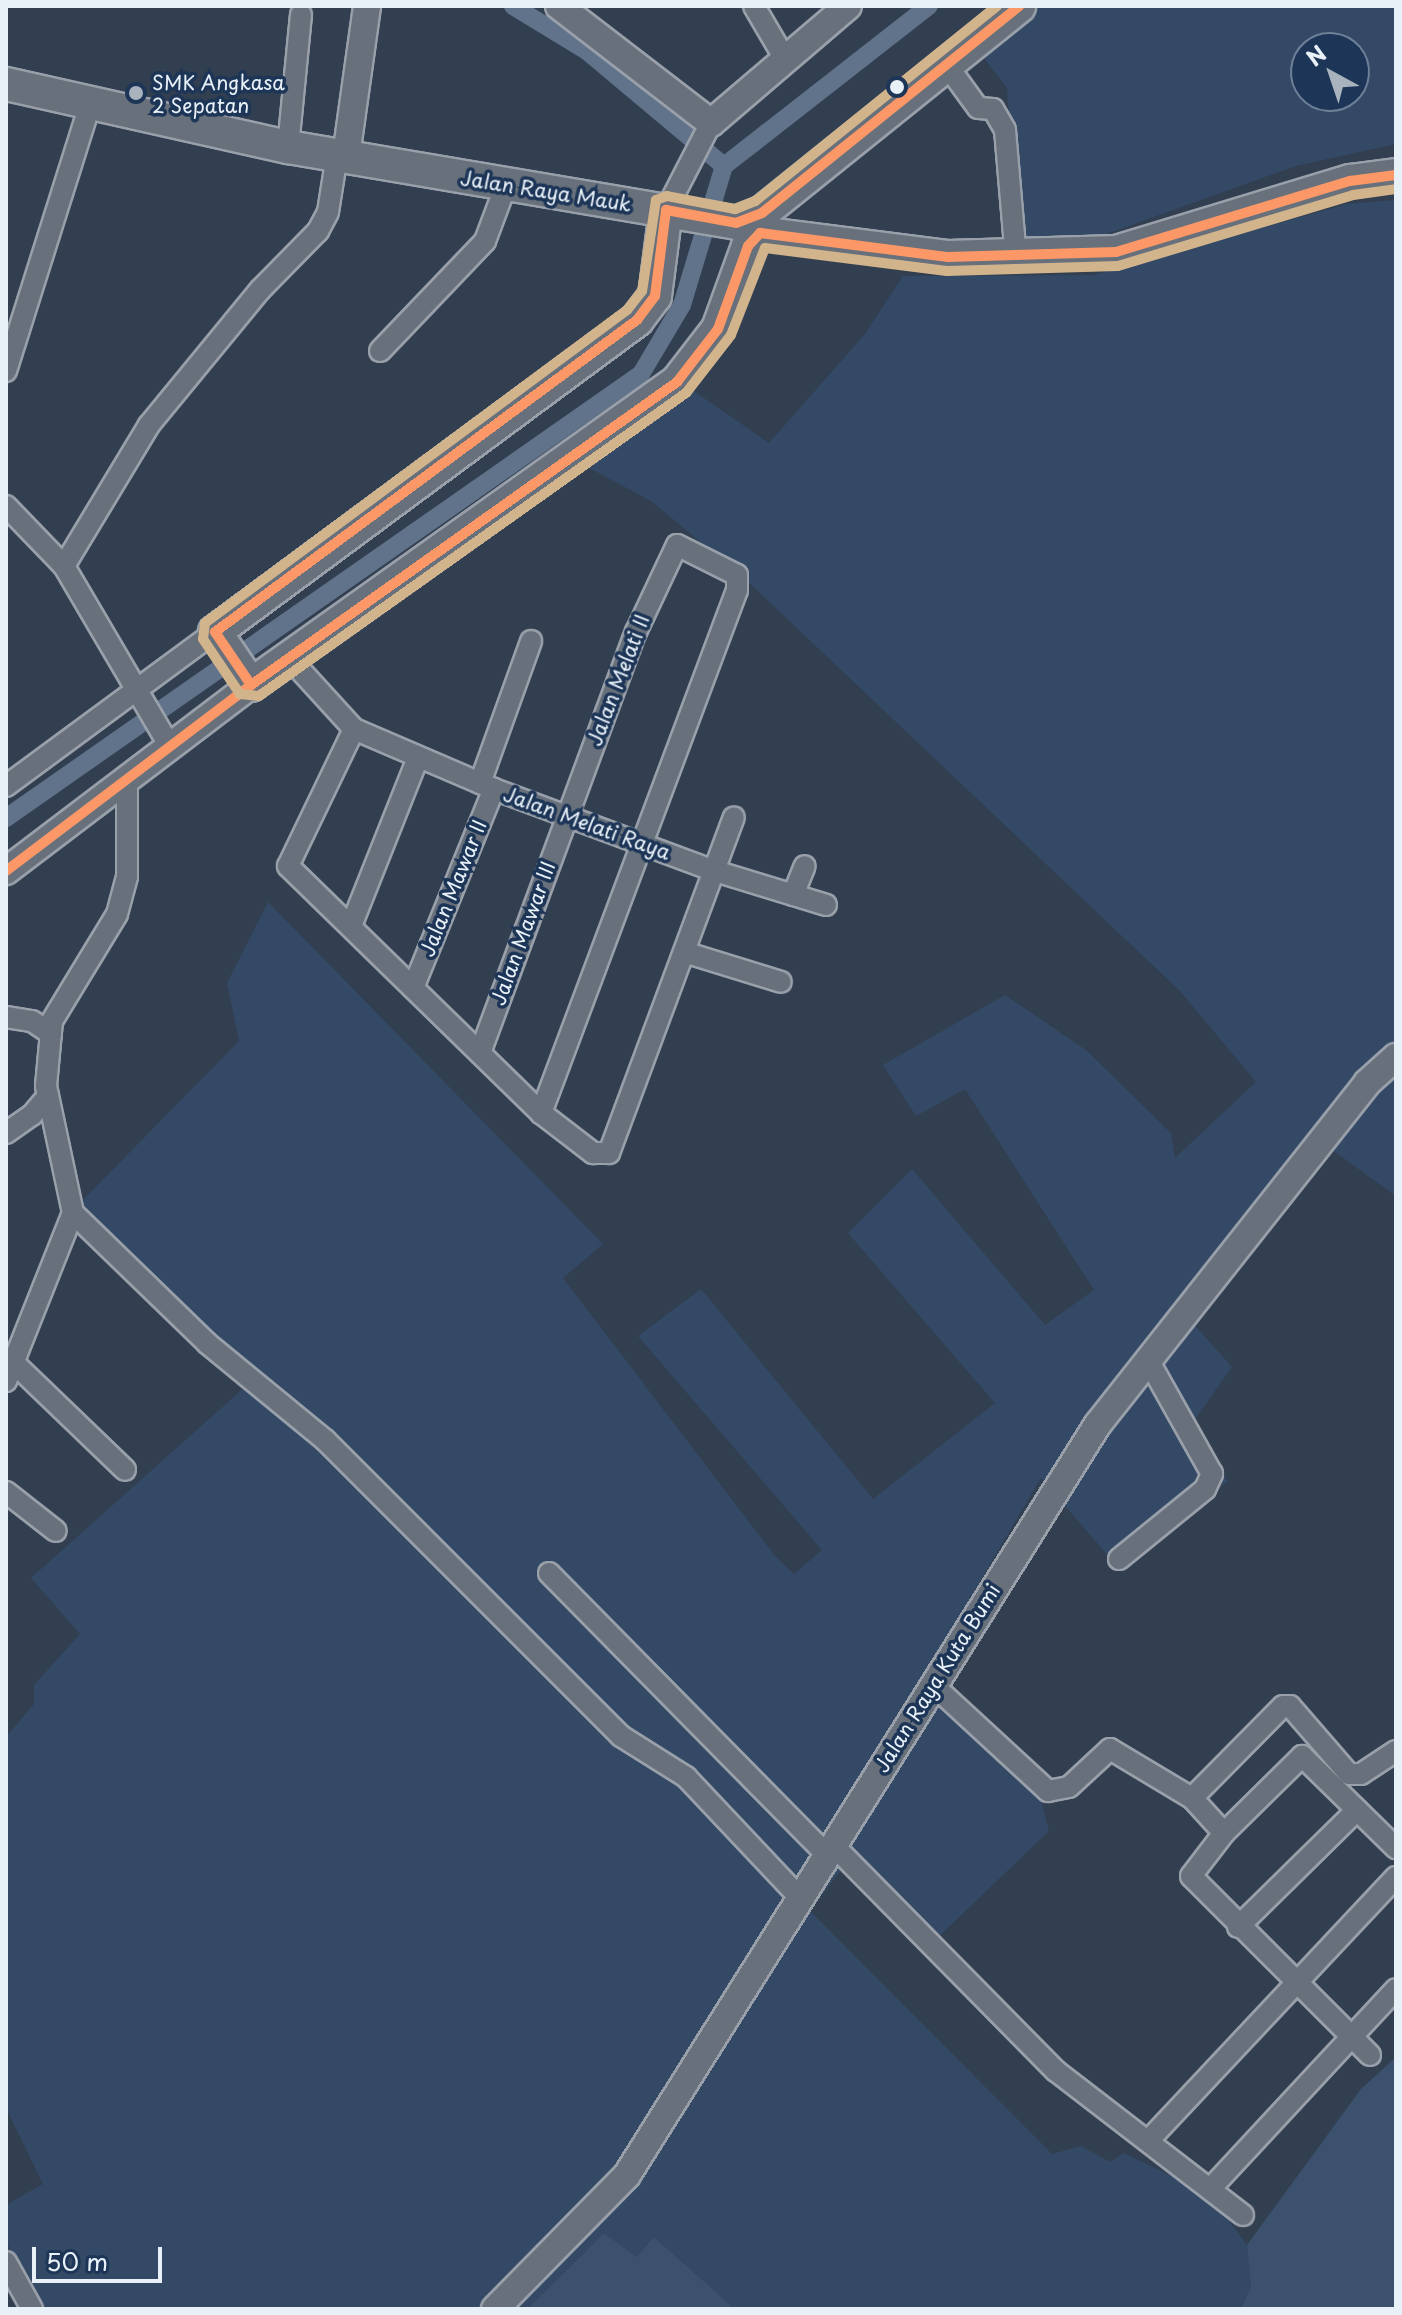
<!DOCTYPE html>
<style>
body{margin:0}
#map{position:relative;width:1402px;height:2315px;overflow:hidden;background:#323f50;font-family:"Playpen Sans",sans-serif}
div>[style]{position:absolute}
.built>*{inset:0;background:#334965}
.green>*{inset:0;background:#3c516d}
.canal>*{height:18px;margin:-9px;padding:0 9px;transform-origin:9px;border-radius:9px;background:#60738a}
.roads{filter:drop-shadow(2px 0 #99a0aa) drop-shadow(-2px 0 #99a0aa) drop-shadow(0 2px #99a0aa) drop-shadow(0 -2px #99a0aa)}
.minor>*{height:20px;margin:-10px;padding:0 10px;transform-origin:10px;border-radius:10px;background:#67707b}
.tertiary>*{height:26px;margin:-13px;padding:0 13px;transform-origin:13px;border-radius:13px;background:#67707b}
.primary>*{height:32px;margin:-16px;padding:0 16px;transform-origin:16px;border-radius:16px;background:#67707b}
.bus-1>*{height:10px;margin:-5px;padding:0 5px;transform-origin:5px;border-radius:5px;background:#fc9868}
.bus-2>*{height:10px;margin:-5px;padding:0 5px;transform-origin:5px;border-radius:5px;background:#d2b48c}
.dots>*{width:22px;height:22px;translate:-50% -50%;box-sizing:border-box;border:4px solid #1d3557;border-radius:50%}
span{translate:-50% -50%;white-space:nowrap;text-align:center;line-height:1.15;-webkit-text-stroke:7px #1d3557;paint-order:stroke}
.poi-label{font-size:20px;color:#e8f1f8}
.left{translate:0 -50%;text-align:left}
.street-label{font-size:20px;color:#e8f1f8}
.frame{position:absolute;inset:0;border:8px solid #e8f1f8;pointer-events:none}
.north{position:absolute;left:1290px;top:32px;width:80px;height:80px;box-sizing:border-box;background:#1d3557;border:2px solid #6e8097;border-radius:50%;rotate:320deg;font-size:22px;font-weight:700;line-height:32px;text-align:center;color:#e8f1f8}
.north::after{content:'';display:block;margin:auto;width:28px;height:36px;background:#a8b3bd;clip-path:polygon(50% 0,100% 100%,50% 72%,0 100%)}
.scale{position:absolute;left:32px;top:2247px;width:130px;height:36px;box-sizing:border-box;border:4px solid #e8f1f8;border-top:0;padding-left:10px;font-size:24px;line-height:28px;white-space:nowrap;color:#e8f1f8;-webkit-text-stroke:6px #1d3557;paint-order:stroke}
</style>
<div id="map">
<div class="built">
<i style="clip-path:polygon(evenodd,1042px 6px,1396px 6px,1396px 144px,1296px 166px,1090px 240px,1018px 245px,1007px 88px,980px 53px,1042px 6px,1306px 48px,1354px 48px,1354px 96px,1306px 96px,1306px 48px)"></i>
<i style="clip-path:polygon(1396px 200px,1396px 1196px,1313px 1136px,1174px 1302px,1232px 1367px,1186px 1432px,1228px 1481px,1117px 1566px,1041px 1478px,920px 1683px,1041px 1801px,1049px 1831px,931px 1944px,847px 1862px,810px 1911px,1052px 2154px,1081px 2146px,1110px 2162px,1124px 2153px,1209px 2194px,1247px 2245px,1251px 2287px,1241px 2309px,735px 2309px,654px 2237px,636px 2258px,604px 2233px,527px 2309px,38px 2309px,6px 2241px,6px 2205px,43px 2184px,6px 2108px,6px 1737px,34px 1704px,34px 1685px,80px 1634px,31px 1578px,255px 1378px,78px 1205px,239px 1041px,227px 983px,268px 902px,603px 1244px,563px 1278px,775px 1556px,794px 1574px,822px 1550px,638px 1336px,701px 1289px,873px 1499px,995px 1403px,848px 1233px,912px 1169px,1045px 1325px,1094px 1290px,965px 1089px,916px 1116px,883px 1065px,1005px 995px,1086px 1050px,1171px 1133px,1175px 1158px,1256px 1082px,1180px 991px,744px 578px,651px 501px,563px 454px,672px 376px,769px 443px,865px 334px,903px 276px,1094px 275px,1347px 204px)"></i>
</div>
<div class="green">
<i style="clip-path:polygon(1396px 2057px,1396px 2309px,1241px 2309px,1251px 2287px,1247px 2245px,1361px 2089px)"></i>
<i style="clip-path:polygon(604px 2233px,636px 2257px,654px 2237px,735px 2309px,527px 2309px)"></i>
</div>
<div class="canal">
<i style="left:513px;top:6px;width:87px;rotate:31.3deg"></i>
<i style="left:587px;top:51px;width:179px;rotate:40deg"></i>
<i style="left:724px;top:166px;width:260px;rotate:-38deg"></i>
<i style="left:6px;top:818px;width:775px;rotate:-34.96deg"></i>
<i style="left:641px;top:374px;width:80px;rotate:-59.3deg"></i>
<i style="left:682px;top:305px;width:145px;rotate:-73.2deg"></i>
</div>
<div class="roads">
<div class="minor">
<i style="left:754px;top:6px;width:61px;rotate:59.7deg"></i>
<i style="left:946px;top:64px;width:54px;rotate:54deg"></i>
<i style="left:978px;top:108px;width:15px;rotate:4deg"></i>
<i style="left:993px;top:109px;width:24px;rotate:60deg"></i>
<i style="left:1005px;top:130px;width:128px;rotate:85.1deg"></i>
<i style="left:288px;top:147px;width:133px;rotate:-84.4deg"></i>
<i style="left:666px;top:210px;width:98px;rotate:-62.7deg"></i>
<i style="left:380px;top:351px;width:152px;rotate:-46.3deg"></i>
<i style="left:485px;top:241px;width:60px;rotate:-69.4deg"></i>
<i style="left:6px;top:371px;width:280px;rotate:-72.5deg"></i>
<i style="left:6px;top:506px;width:83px;rotate:46deg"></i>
<i style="left:64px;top:566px;width:210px;rotate:59.6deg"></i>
<i style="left:64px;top:566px;width:165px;rotate:-58.9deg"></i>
<i style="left:149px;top:425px;width:175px;rotate:-50.6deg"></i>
<i style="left:260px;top:290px;width:83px;rotate:-45.5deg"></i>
<i style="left:318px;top:231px;width:21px;rotate:-62deg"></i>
<i style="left:328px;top:212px;width:58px;rotate:-81deg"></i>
<i style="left:290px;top:659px;width:95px;rotate:47.6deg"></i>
<i style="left:354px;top:729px;width:152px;rotate:23.2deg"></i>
<i style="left:494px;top:789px;width:236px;rotate:20.4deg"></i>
<i style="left:715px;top:871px;width:116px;rotate:17deg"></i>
<i style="left:354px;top:729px;width:152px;rotate:115.7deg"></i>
<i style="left:288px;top:866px;width:354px;rotate:44.3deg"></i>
<i style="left:541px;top:1113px;width:66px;rotate:37.6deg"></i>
<i style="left:593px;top:1153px;width:16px"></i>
<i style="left:609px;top:1153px;width:358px;rotate:-69.6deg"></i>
<i style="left:480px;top:783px;width:151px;rotate:-70.2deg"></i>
<i style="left:6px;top:786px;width:260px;rotate:-36.4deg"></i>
<i style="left:793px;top:895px;width:31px;rotate:-68deg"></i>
<i style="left:351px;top:926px;width:181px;rotate:-68.3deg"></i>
<i style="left:687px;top:953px;width:98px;rotate:17.1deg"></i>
<i style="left:413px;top:988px;width:215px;rotate:-67.9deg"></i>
<i style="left:6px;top:1017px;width:26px;rotate:9deg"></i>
<i style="left:32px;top:1021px;width:23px;rotate:34deg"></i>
<i style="left:480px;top:1053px;width:449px;rotate:-69.7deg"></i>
<i style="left:636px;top:632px;width:96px;rotate:-64.8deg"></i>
<i style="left:677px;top:545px;width:67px;rotate:26.6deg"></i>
<i style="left:737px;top:575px;width:15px;rotate:90deg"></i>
<i style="left:737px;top:590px;width:559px;rotate:110.54deg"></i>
<i style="left:6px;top:1133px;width:32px;rotate:-35deg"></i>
<i style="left:32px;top:1115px;width:25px;rotate:-50deg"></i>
<i style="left:73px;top:1213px;width:187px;rotate:44.1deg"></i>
<i style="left:207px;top:1343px;width:153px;rotate:39.4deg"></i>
<i style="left:325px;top:1440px;width:419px;rotate:45deg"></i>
<i style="left:621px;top:1736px;width:77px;rotate:32.2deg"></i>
<i style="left:686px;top:1777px;width:168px;rotate:46.7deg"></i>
<i style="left:14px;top:1363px;width:154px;rotate:43.9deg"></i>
<i style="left:6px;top:1381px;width:181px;rotate:-68.3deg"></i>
<i style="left:73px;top:1213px;width:130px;rotate:-102deg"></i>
<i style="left:46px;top:1086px;width:65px;rotate:-84.7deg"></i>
<i style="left:52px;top:1021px;width:125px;rotate:-58.7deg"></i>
<i style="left:117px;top:914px;width:39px;rotate:-75deg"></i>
<i style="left:127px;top:876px;width:98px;rotate:-90deg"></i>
<i style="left:6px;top:1492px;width:63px;rotate:38deg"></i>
<i style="left:1119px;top:1559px;width:111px;rotate:-39.1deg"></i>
<i style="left:1205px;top:1489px;width:17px;rotate:-65deg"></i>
<i style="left:1212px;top:1474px;width:131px;rotate:-119.3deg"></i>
<i style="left:549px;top:1573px;width:397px;rotate:45.4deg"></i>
<i style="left:932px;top:1684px;width:158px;rotate:42.7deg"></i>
<i style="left:1048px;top:1791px;width:21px;rotate:-11deg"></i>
<i style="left:1069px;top:1787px;width:56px;rotate:-42.8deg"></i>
<i style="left:1110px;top:1749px;width:96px;rotate:30.9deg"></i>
<i style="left:1192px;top:1798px;width:47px;rotate:47.6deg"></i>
<i style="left:1192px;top:1798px;width:129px;rotate:-45.3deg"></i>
<i style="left:1283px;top:1706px;width:7px"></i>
<i style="left:1290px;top:1706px;width:90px;rotate:49.1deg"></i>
<i style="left:1349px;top:1774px;width:12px"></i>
<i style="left:1361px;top:1774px;width:42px;rotate:-33.3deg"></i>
<i style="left:834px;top:1846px;width:316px;rotate:45.4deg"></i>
<i style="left:1056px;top:2071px;width:236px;rotate:37.6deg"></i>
<i style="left:1238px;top:1927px;width:167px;rotate:-44.5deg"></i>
<i style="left:1370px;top:2055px;width:253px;rotate:-135deg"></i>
<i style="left:1191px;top:1876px;width:54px;rotate:-52.5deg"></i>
<i style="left:1224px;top:1833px;width:110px;rotate:-44.6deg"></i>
<i style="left:1302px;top:1756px;width:132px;rotate:44.4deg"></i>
<i style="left:1148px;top:2141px;width:362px;rotate:-46.8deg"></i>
<i style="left:1212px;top:2187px;width:270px;rotate:-47.1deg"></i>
<i style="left:6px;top:2262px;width:54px;rotate:61deg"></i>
</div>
<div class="tertiary">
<i style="left:559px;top:6px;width:192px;rotate:37.6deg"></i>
<i style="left:711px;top:123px;width:180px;rotate:-40.5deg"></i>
<i style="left:346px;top:156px;width:151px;rotate:-82deg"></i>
<i style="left:6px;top:871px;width:308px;rotate:-37.2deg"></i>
<i style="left:495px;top:2309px;width:188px;rotate:-45.4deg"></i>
<i style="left:627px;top:2175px;width:886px;rotate:-57.91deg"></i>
<i style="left:1098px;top:1424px;width:434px;rotate:-51.7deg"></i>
<i style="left:1367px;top:1083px;width:39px;rotate:-42deg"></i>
</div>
<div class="primary">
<i style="left:6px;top:84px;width:289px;rotate:12.6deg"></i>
<i style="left:288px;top:147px;width:454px;rotate:9.6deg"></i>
<i style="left:736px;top:223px;width:28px;rotate:-21deg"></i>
<i style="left:762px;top:213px;width:330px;rotate:-38.8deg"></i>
<i style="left:666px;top:210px;width:87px;rotate:97.3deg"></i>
<i style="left:655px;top:296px;width:30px;rotate:127deg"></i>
<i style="left:637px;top:320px;width:525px;rotate:143.52deg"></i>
<i style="left:215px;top:632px;width:64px;rotate:55.8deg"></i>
<i style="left:251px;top:685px;width:523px;rotate:-35.42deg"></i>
<i style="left:677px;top:382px;width:67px;rotate:-52.3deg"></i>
<i style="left:718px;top:329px;width:88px;rotate:-70.1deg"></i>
<i style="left:748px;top:246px;width:18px;rotate:-47deg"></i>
<i style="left:760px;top:233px;width:190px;rotate:7.3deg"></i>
<i style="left:948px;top:257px;width:168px;rotate:-1.7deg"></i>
<i style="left:1116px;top:252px;width:245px;rotate:-16.9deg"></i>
<i style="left:1350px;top:181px;width:46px;rotate:-7.4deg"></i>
</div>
</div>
<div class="bus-1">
<i style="left:251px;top:685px;width:64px;rotate:-124.2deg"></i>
<i style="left:215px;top:632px;width:525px;rotate:-36.48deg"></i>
<i style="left:637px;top:320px;width:30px;rotate:-53deg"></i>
<i style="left:655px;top:296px;width:87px;rotate:-82.7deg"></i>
<i style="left:666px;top:210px;width:71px;rotate:10.5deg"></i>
<i style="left:736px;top:223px;width:28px;rotate:-21deg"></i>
<i style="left:762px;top:213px;width:330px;rotate:-38.8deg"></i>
<i style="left:6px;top:871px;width:308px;rotate:-37.2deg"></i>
<i style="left:251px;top:685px;width:523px;rotate:-35.42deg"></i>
<i style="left:677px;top:382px;width:67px;rotate:-52.3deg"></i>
<i style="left:718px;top:329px;width:88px;rotate:-70.1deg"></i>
<i style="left:748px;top:246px;width:18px;rotate:-47deg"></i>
<i style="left:760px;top:233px;width:190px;rotate:7.3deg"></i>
<i style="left:948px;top:257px;width:168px;rotate:-1.7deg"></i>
<i style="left:1116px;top:252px;width:245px;rotate:-16.9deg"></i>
<i style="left:1350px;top:181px;width:46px;rotate:-7.4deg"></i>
</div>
<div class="bus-2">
<i style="left:997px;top:6px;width:311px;rotate:141.1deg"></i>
<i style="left:755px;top:201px;width:22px;rotate:158deg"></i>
<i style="left:735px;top:209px;width:69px;rotate:-169.2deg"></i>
<i style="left:667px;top:196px;width:12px;rotate:160deg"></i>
<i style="left:656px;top:200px;width:92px;rotate:98.7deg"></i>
<i style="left:642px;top:291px;width:24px;rotate:128deg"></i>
<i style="left:627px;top:310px;width:525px;rotate:143.44deg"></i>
<i style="left:205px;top:623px;width:16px;rotate:97deg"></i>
<i style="left:203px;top:639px;width:66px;rotate:56.1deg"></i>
<i style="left:240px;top:694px;width:19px;rotate:6deg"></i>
<i style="left:259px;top:696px;width:524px;rotate:-35.36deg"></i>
<i style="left:686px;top:393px;width:73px;rotate:-52.2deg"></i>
<i style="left:731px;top:335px;width:93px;rotate:-68.7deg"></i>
<i style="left:765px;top:248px;width:183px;rotate:7.2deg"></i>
<i style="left:947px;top:271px;width:171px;rotate:-1.7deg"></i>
<i style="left:1118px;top:266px;width:245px;rotate:-16.8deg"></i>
<i style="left:1353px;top:195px;width:43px;rotate:-7.9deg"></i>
</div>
<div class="dots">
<i style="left:897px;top:87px;background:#e8f1f8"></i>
<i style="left:136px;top:93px;background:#a8b3bd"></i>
</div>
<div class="poi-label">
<span class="left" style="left:152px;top:94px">SMK Angkasa<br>2 Sepatan</span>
</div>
<div class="street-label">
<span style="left:546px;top:191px;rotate:9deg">Jalan Raya Mauk</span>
<span style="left:618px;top:680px;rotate:-69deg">Jalan Melati II</span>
<span style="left:587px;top:823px;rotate:20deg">Jalan Melati Raya</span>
<span style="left:453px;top:888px;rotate:-68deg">Jalan Mawar II</span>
<span style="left:523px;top:933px;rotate:-70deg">Jalan Mawar III</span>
<span style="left:937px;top:1678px;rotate:-58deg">Jalan Raya Kuta Bumi</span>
</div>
<div class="frame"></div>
<div class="north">N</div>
<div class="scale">50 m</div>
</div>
